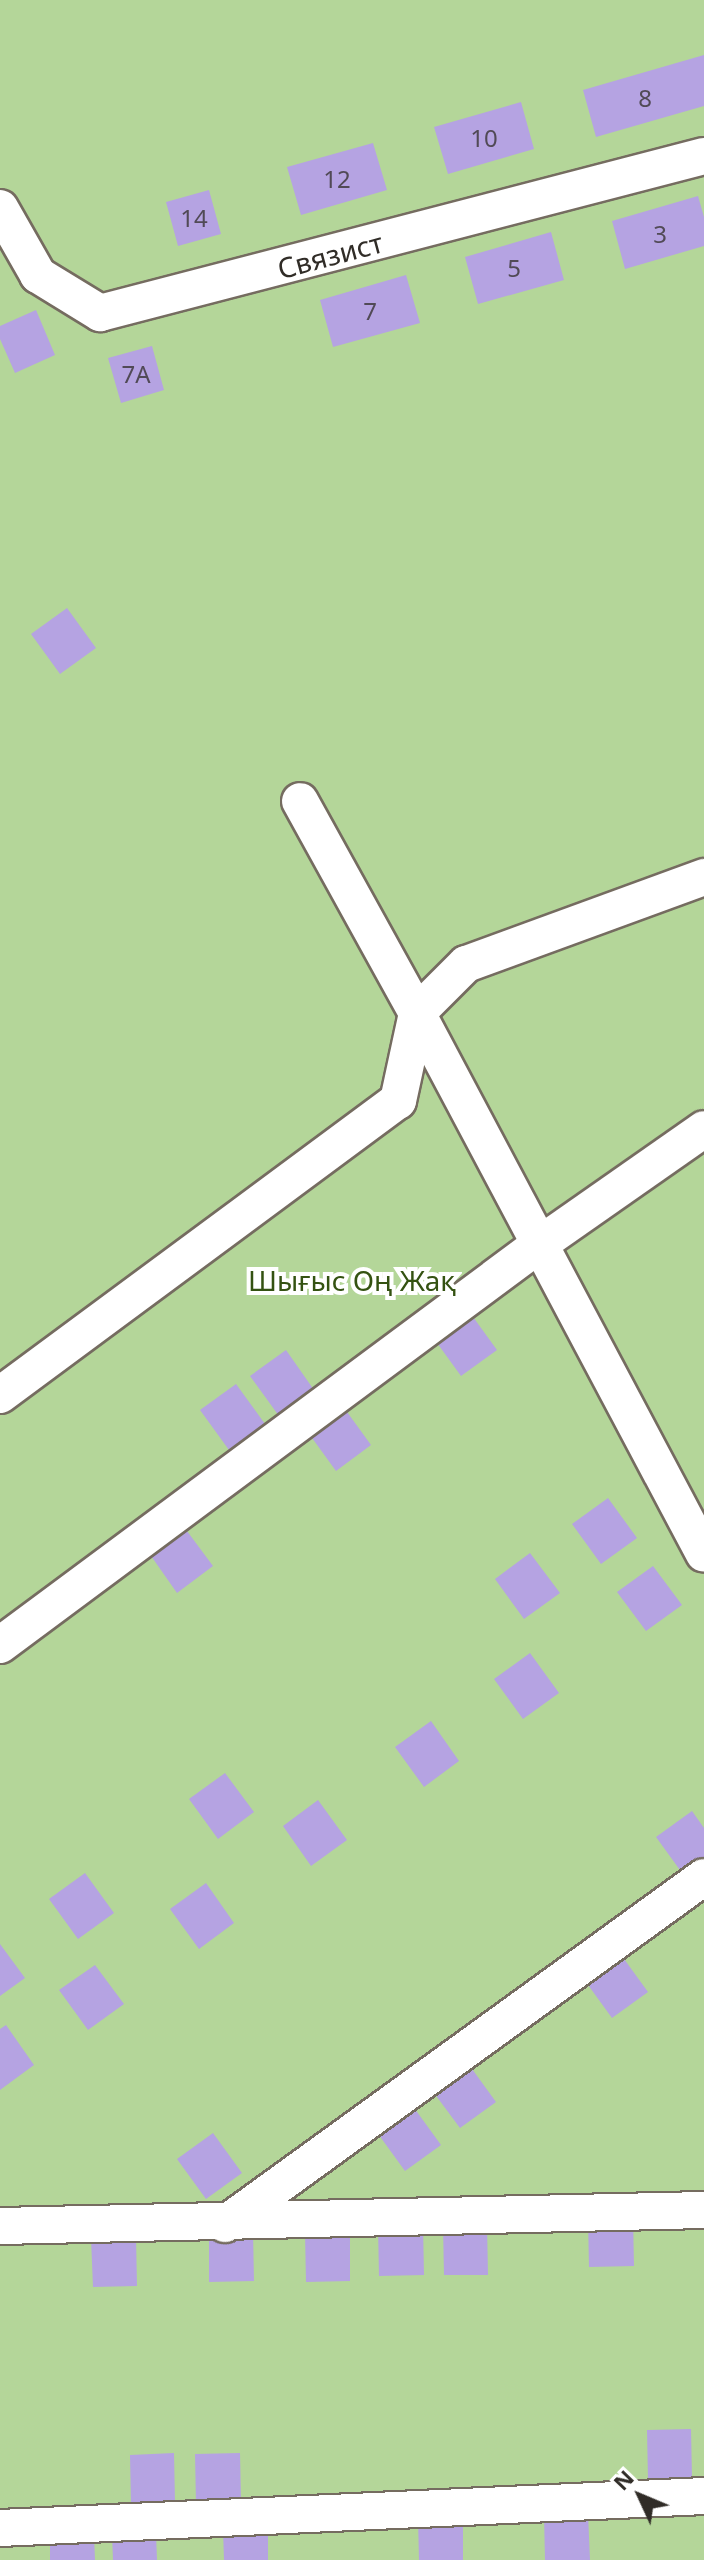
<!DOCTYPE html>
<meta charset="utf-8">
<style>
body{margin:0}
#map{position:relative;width:704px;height:2560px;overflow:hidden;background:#e8ddd0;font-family:"Noto Sans",sans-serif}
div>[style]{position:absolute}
.green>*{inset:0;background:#b4d699}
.building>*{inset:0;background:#b5a3e2}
.roads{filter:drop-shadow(2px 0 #756c60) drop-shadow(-2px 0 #756c60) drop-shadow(0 2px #756c60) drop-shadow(0 -2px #756c60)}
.minor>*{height:36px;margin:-18px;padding:0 18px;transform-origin:18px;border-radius:18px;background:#fff}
span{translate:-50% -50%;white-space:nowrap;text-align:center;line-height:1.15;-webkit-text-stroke:8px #fff;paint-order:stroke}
.number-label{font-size:24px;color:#514a56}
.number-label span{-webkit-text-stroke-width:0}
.street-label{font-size:28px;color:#302c27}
.park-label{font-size:28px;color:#345212}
.north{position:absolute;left:600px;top:2456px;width:80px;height:80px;-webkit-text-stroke:6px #fff;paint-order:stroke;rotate:314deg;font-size:22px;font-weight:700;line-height:32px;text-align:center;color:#302c27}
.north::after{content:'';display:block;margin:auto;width:28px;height:36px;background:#302c27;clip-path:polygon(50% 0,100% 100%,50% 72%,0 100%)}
</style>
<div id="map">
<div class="green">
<i style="clip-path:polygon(0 0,704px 0,704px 2560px,0 2560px)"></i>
</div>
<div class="building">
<i style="clip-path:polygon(704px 55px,704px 106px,596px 137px,583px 90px)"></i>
<i style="clip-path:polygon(521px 102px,534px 149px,448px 174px,434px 127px)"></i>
<i style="clip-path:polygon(373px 143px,387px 190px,301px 215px,287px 167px)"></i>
<i style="clip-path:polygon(209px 190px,221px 234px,178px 246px,166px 202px)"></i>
<i style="clip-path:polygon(698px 196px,704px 217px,704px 246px,625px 269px,612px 221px)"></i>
<i style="clip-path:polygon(551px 232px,564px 280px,478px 304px,465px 257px)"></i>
<i style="clip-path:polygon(406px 275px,420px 323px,333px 347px,320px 300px)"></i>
<i style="clip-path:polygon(36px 310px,55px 355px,15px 373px,0 339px,0 326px)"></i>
<i style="clip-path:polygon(152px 346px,164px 390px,121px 403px,108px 358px)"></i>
<i style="clip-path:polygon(67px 608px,96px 648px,60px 674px,31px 634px)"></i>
<i style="clip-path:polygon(468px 1310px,497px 1350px,461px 1376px,432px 1336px)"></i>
<i style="clip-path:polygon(286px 1350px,314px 1390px,279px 1416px,250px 1376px)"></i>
<i style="clip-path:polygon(236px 1384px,265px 1424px,229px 1450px,200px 1410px)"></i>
<i style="clip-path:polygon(342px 1405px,371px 1445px,336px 1471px,307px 1431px)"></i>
<i style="clip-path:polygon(608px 1498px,637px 1538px,601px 1564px,572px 1524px)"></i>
<i style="clip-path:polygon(184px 1527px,213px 1566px,177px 1593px,149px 1553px)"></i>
<i style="clip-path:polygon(530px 1553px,560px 1593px,524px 1619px,495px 1579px)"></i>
<i style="clip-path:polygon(653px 1566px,682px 1605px,646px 1631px,617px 1592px)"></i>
<i style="clip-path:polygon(530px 1653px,559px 1693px,523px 1719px,494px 1679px)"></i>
<i style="clip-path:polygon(431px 1721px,459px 1761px,424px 1787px,395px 1747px)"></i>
<i style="clip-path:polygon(225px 1773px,254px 1812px,218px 1839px,189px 1799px)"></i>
<i style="clip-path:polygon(318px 1800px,347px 1840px,311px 1866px,283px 1826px)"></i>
<i style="clip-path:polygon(692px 1811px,704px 1828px,704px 1863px,685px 1877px,656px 1837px)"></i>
<i style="clip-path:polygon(85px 1873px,114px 1913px,78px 1939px,49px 1899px)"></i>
<i style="clip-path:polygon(206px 1883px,234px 1923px,199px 1949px,170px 1909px)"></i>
<i style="clip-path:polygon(0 1944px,25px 1978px,0 1996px)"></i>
<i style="clip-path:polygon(619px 1952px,648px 1992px,612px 2018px,583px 1978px)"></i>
<i style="clip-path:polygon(95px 1965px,124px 2004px,88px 2030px,59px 1990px)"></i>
<i style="clip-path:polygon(6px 2025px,34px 2065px,0 2090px,0 2029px)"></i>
<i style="clip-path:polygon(467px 2062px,496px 2102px,460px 2128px,431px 2089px)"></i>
<i style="clip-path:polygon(412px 2105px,441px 2145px,405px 2171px,376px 2131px)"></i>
<i style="clip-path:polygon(213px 2133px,242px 2173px,206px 2199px,177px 2159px)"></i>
<i style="clip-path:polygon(633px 2217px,634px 2266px,589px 2267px,588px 2218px)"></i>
<i style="clip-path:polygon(423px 2225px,424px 2275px,379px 2276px,378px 2226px)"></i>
<i style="clip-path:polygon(487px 2225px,488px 2275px,444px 2275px,443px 2226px)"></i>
<i style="clip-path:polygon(253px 2232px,254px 2281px,209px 2282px,209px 2233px)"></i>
<i style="clip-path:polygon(350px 2232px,350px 2281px,306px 2282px,305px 2233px)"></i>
<i style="clip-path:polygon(136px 2237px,137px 2286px,93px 2287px,91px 2238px)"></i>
<i style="clip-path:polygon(691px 2429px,692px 2478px,648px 2480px,647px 2430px)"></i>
<i style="clip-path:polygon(174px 2453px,175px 2503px,131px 2504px,130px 2455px)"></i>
<i style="clip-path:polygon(240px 2453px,241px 2502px,196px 2503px,195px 2454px)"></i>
<i style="clip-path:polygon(588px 2513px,590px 2560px,545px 2560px,544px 2514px)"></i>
<i style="clip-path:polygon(463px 2517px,463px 2560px,419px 2560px,418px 2518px)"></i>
<i style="clip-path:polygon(268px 2528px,268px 2560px,224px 2560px,223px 2529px)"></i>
<i style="clip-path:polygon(156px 2533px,157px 2560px,113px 2560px,112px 2534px)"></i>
<i style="clip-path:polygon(94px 2536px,95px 2560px,50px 2560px,50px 2537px)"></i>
</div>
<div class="roads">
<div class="minor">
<i style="left:0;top:208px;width:77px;rotate:60.4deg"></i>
<i style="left:38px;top:275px;width:73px;rotate:31.5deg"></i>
<i style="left:100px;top:313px;width:624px;rotate:-14.57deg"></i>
<i style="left:704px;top:877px;width:253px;rotate:159.9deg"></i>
<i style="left:466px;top:964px;width:69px;rotate:135deg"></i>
<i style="left:417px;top:1013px;width:612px;rotate:62.05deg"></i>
<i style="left:0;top:1395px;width:495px;rotate:-36.5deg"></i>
<i style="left:398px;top:1101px;width:90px;rotate:-77.8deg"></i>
<i style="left:417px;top:1013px;width:242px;rotate:-118.9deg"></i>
<i style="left:0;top:1645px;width:673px;rotate:-36.6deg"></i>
<i style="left:540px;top:1244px;width:200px;rotate:-35deg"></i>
<i style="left:225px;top:2224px;width:591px;rotate:-35.92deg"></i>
<i style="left:0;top:2226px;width:704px;rotate:-1.3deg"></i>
<i style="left:0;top:2528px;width:705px;rotate:-2.6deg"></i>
</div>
</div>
<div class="number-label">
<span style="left:645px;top:98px">8</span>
<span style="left:484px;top:138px">10</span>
<span style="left:337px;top:179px">12</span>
<span style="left:194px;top:218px">14</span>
<span style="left:660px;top:234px">3</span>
<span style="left:514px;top:268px">5</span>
<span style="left:370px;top:311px">7</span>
<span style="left:136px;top:374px">7А</span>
</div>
<div class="street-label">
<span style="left:330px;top:255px;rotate:-15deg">Связист</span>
</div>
<div class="park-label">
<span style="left:352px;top:1280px">Шығыс Оң Жақ</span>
</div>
<div class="north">N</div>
</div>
